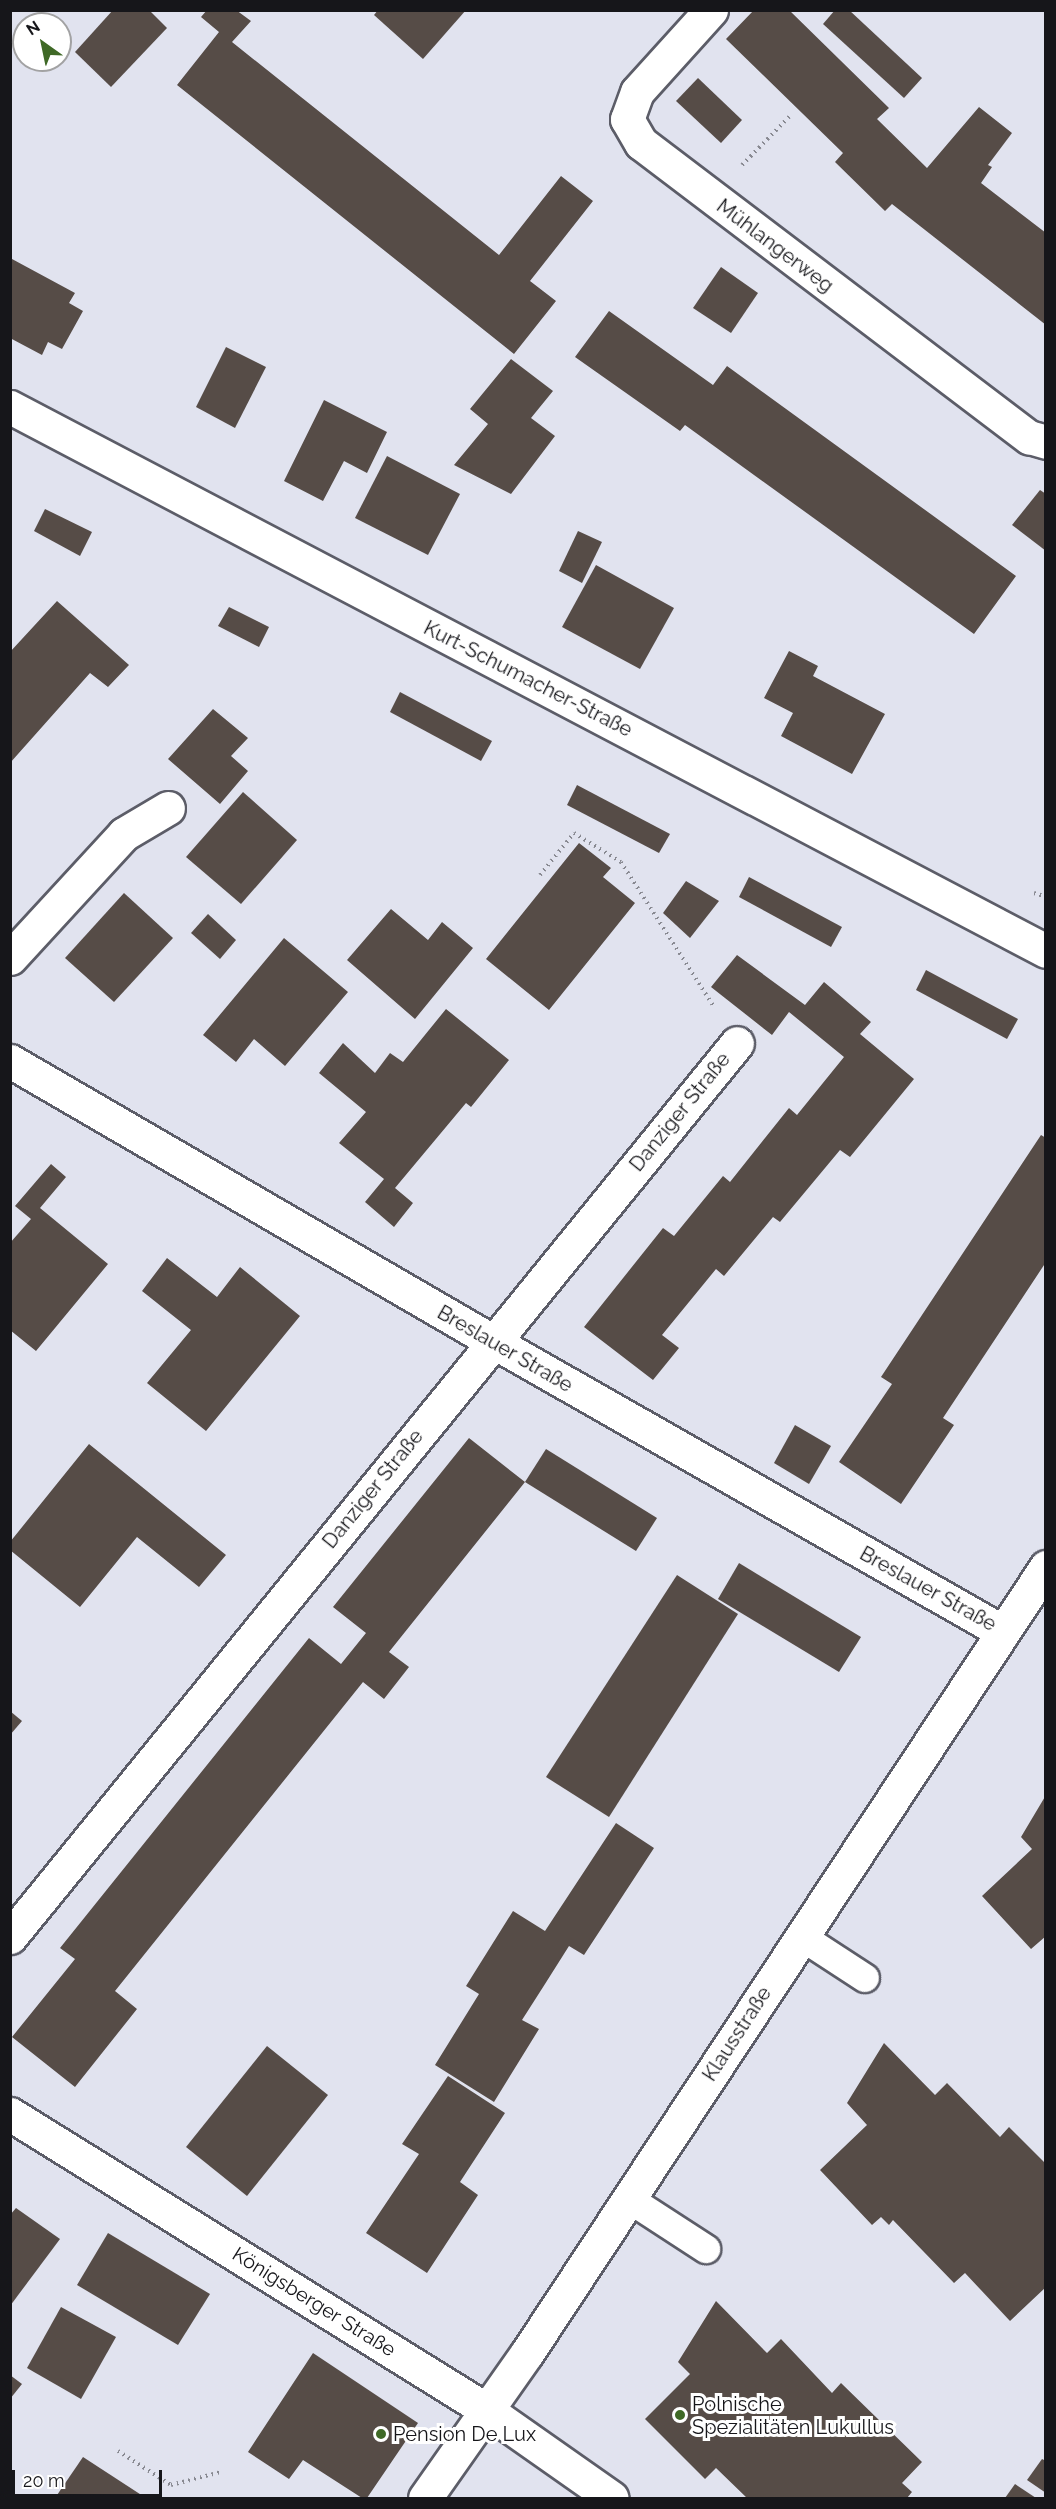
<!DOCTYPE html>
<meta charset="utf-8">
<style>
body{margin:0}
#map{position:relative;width:1056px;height:2509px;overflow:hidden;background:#e1e3ef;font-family:Raleway,sans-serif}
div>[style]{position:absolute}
.building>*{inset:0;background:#564c47}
.path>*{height:4px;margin-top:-2px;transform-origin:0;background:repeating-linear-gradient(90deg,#888991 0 1.5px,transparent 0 6px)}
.roads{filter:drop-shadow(2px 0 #5c5d68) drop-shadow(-2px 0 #5c5d68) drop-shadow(0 2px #5c5d68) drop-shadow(0 -2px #5c5d68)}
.lane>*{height:28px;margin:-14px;padding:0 14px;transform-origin:14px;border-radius:14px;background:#fff}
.street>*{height:33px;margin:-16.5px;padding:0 16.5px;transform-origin:16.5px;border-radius:16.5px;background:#fff}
.dots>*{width:16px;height:16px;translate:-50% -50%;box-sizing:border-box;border:3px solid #fff;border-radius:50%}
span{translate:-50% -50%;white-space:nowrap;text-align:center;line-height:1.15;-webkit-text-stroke:6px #fff;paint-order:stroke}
.street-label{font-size:20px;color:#16161a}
.poi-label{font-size:20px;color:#16161a}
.left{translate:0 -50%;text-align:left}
.frame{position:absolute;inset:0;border:12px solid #16161a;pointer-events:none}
.north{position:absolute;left:12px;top:12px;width:60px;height:60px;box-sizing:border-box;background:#fff;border:2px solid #a2a2a3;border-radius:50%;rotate:327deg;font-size:16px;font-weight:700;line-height:24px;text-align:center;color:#16161a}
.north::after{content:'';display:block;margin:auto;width:21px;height:27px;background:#3f6926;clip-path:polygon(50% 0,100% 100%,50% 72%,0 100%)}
.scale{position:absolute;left:12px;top:2470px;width:150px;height:27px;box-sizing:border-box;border:3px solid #16161a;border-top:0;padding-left:8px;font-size:18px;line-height:21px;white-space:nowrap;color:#16161a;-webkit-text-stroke:4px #fff;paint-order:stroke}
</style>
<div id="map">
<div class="building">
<i style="clip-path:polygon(113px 10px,149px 10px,167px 28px,111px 87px,75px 52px)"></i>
<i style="clip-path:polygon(207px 10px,236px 10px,251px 21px,232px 42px,499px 255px,561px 176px,593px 201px,530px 281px,556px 301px,514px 354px,177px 85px,219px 32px,201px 17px)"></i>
<i style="clip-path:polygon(378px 10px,466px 10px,423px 59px,374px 15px)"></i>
<i style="clip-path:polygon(754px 10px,789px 10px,889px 108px,877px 119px,927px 168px,979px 107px,1012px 133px,988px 165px,992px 167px,981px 183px,1046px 233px,1046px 325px,892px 204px,885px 211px,835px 162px,843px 153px,726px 39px)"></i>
<i style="clip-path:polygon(835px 10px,849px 10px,922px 78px,904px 98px,823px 24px)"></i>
<i style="clip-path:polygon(698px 78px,742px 120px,721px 143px,676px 101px)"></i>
<i style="clip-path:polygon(12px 259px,75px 293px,69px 303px,83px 311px,62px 349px,48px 342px,42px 355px,10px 338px)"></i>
<i style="clip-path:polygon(721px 267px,758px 293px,731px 333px,693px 308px)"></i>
<i style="clip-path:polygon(609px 311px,713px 385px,727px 366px,1016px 576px,974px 634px,685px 425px,680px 431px,575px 357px)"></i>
<i style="clip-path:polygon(226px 347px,266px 367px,235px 428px,196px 407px)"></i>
<i style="clip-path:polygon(511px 359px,553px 391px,531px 418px,555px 436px,511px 494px,454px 465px,488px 424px,470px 409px)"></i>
<i style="clip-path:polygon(324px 400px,387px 432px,367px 473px,344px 461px,323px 501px,284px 481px)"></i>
<i style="clip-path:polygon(387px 456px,460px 494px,428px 555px,355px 518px)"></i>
<i style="clip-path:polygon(1040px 490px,1046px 494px,1046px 551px,1012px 525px)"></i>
<i style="clip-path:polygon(45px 509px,92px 532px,80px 556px,34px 531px)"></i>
<i style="clip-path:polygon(578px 531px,602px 542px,582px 583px,559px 571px)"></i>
<i style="clip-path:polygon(596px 565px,674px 608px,640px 669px,562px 627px)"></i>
<i style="clip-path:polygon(57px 601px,129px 665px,108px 687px,90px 673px,10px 763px,10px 652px)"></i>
<i style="clip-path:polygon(229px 607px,269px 627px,259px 647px,218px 626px)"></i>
<i style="clip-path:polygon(789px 651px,818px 666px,813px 676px,885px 714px,852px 774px,781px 736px,793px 713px,764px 698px)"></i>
<i style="clip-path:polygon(400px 692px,492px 741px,481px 761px,390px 712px)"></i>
<i style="clip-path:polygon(213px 709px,248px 738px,231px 756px,248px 771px,220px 804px,168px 759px)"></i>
<i style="clip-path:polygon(577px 785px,670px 834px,659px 853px,567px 805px)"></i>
<i style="clip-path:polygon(243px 792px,297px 840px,241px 904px,186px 857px)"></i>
<i style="clip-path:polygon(579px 843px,611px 868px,603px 877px,635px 903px,549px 1010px,486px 959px)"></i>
<i style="clip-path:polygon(749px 877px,842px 927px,831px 947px,739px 897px)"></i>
<i style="clip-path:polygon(686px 881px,719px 901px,690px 938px,663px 913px)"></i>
<i style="clip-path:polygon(124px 893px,173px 938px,114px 1002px,65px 958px)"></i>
<i style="clip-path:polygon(391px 909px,428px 940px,442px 922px,473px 948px,415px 1019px,347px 960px)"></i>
<i style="clip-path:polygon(208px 914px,236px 940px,220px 959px,191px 933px)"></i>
<i style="clip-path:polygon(284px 938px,348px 992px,285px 1066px,254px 1039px,236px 1062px,203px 1035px)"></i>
<i style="clip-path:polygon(737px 955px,805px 1005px,824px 982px,871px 1022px,860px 1034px,914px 1079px,850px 1157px,840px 1150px,780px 1222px,773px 1217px,724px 1276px,716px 1269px,662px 1335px,679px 1348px,653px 1380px,584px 1327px,663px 1228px,674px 1236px,723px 1176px,730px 1182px,789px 1108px,797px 1115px,844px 1057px,789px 1012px,772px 1035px,711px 987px)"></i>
<i style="clip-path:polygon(926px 970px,1018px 1019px,1007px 1039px,916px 990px)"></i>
<i style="clip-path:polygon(446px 1009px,509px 1060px,471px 1107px,466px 1103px,395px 1188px,413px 1203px,394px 1227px,365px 1202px,384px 1179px,339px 1143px,366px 1112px,319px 1073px,343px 1043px,375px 1073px,390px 1053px,403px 1062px)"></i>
<i style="clip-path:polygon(1041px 1135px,1046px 1138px,1046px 1262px,943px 1418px,954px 1425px,901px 1504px,839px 1462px,892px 1384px,881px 1377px)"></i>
<i style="clip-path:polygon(51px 1164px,66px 1177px,40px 1208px,108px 1264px,36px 1351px,10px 1330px,10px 1243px,31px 1219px,15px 1206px)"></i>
<i style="clip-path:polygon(167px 1258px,217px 1297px,240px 1267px,300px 1316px,206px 1431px,147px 1383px,191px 1330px,142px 1291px)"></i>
<i style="clip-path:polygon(795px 1425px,831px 1446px,809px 1484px,774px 1463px)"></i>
<i style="clip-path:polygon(469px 1438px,525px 1482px,389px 1652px,409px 1667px,384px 1699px,363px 1682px,115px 1991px,137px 2009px,75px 2087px,12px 2037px,75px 1959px,60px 1948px,309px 1638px,341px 1664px,366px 1633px,333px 1607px)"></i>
<i style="clip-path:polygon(89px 1444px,226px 1555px,199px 1587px,137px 1537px,80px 1607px,10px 1550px,10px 1542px)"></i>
<i style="clip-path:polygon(546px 1449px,657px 1518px,636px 1551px,525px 1482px)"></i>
<i style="clip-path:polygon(739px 1563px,861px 1637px,839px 1672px,718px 1599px)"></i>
<i style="clip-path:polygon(677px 1575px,738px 1614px,609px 1817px,546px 1777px)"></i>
<i style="clip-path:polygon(10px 1711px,22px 1721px,10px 1735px)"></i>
<i style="clip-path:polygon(1046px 1795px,1046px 1936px,1031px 1949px,982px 1896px,1032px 1849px,1021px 1837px)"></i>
<i style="clip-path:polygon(616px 1823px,654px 1848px,584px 1955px,569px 1946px,545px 1984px,522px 2020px,539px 2029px,494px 2102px,435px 2065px,479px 1994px,466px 1986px,513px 1911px,545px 1931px)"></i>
<i style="clip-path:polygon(884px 2043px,935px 2095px,947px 2083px,1000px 2137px,1009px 2127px,1046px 2164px,1046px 2287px,1010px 2321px,965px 2273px,954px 2283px,893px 2220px,889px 2225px,881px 2217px,872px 2225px,820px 2170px,867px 2125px,847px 2103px)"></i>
<i style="clip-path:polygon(267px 2046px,328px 2095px,247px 2196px,186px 2147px)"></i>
<i style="clip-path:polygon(448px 2076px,505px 2113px,460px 2182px,478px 2195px,427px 2273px,366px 2233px,419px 2154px,402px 2144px)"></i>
<i style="clip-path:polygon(16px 2208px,60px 2239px,10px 2306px,10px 2215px)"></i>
<i style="clip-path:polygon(108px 2233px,210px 2294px,178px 2345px,77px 2285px)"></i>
<i style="clip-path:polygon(716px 2301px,767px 2353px,781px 2339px,832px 2393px,841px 2383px,922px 2462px,902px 2483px,912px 2492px,907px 2498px,747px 2498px,716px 2468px,705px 2479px,645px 2419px,690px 2374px,678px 2362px)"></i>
<i style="clip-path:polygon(61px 2307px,116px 2337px,81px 2399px,27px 2368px)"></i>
<i style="clip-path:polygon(313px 2353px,418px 2423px,367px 2498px,362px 2498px,303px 2460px,289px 2479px,248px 2452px)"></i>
<i style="clip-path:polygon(10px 2375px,22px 2384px,10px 2399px)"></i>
<i style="clip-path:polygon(83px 2457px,146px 2498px,55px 2498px)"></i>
<i style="clip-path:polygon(1042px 2459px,1046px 2461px,1046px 2493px,1027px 2480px)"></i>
<i style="clip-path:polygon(1015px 2484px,1036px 2498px,1005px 2498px)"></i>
</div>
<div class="path">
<i style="left:742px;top:165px;width:69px;rotate:-45.6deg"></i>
<i style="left:540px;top:875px;width:54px;rotate:-51deg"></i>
<i style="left:574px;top:833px;width:55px;rotate:31.7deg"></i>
<i style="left:621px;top:862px;width:172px;rotate:57.3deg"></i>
<i style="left:1034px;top:893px;width:13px;rotate:18deg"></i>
<i style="left:118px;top:2451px;width:63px;rotate:32.7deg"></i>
<i style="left:171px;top:2485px;width:52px;rotate:-14.6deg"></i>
</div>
<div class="roads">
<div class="lane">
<i style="left:802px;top:1937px;width:75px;rotate:33.1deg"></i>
<i style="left:629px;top:2199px;width:92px;rotate:33deg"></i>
</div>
<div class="street">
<i style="left:711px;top:10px;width:110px;rotate:132.1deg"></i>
<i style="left:637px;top:92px;width:29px;rotate:110deg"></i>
<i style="left:627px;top:119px;width:28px;rotate:60deg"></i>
<i style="left:641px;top:143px;width:487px;rotate:37.2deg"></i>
<i style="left:1029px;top:437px;width:18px;rotate:16deg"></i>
<i style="left:10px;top:407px;width:1170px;rotate:27.7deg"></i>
<i style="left:10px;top:958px;width:168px;rotate:-47.4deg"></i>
<i style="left:124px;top:834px;width:51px;rotate:-30.6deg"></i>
<i style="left:10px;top:1061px;width:557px;rotate:30.15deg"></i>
<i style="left:492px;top:1341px;width:588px;rotate:29.66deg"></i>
<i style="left:10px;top:1937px;width:1152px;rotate:-50.88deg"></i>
<i style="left:10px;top:2114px;width:563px;rotate:31.85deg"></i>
<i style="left:488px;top:2411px;width:151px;rotate:35.1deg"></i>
<i style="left:425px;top:2498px;width:177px;rotate:-54.9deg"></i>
<i style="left:527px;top:2353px;width:942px;rotate:-56.56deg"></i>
</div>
</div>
<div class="dots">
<i style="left:680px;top:2415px;background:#3f6926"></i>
<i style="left:381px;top:2434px;background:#3f6926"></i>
</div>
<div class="street-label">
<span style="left:775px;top:246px;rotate:37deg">Mühlangerweg</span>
<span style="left:528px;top:679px;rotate:27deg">Kurt-Schumacher-Straße</span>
<span style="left:680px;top:1112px;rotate:-51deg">Danziger Straße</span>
<span style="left:505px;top:1349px;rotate:30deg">Breslauer Straße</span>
<span style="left:373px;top:1489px;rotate:-51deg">Danziger Straße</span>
<span style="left:928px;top:1589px;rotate:29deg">Breslauer Straße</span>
<span style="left:737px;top:2034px;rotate:-57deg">Klausstraße</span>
<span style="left:314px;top:2302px;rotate:32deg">Königsberger Straße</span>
</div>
<div class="poi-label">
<span class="left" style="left:692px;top:2416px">Polnische<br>Spezialitäten Lukullus</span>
<span class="left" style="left:393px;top:2434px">Pension De Lux</span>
</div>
<div class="frame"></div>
<div class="north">N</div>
<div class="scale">20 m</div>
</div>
